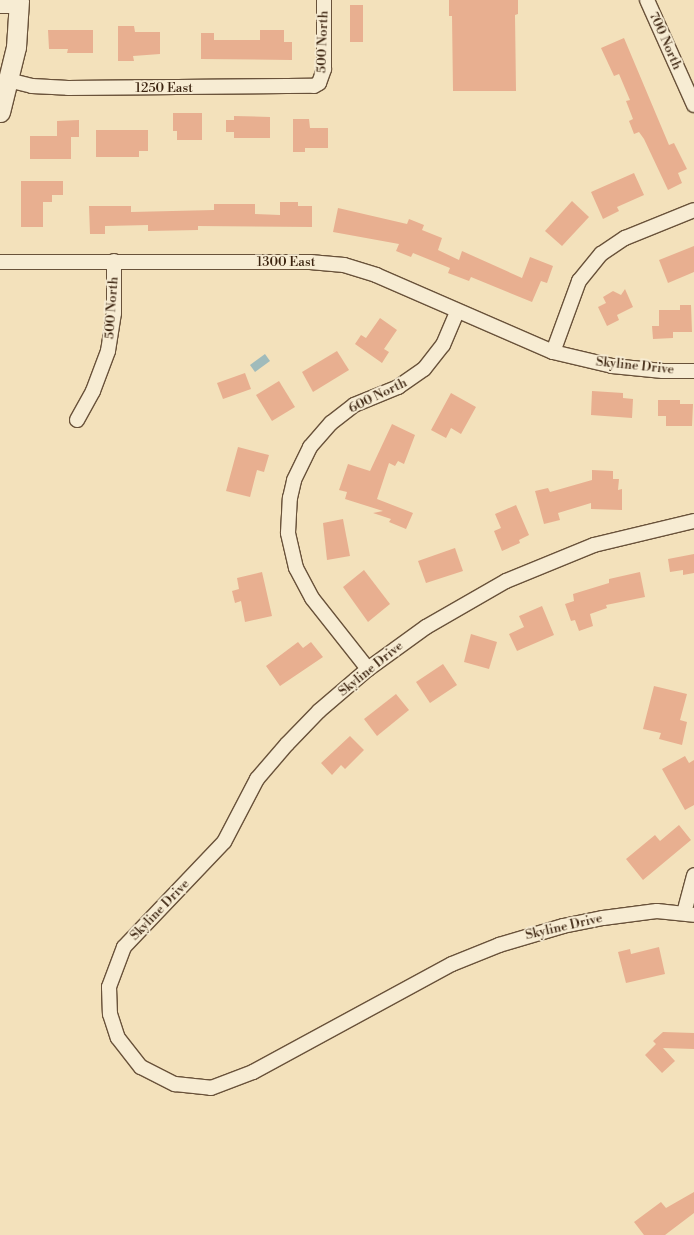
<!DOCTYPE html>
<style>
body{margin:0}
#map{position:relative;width:694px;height:1235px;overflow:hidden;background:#f3e1bb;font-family:"Libre Bodoni",serif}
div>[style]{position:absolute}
.water>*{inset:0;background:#a0bbbb}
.building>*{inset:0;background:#e8af90}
.roads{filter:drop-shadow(1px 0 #69523a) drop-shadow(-1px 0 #69523a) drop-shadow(0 1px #69523a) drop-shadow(0 -1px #69523a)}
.street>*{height:14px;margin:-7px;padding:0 7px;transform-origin:7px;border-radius:7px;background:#f7ecd3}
.secondary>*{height:19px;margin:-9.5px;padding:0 9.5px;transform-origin:9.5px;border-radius:9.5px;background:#f7ecd3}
span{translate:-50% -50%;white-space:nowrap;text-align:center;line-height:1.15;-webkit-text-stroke:3.5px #f7ecd3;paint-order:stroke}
.street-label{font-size:13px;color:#3b230f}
</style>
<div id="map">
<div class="water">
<i style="clip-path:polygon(265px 354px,270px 361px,255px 372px,250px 365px)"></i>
</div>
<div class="building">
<i style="clip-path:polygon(449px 0,518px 0,518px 14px,515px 15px,516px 91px,453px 91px,452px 16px,449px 16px)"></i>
<i style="clip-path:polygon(350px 5px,363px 5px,363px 42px,350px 42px)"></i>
<i style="clip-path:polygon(118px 26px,134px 26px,135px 32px,160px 32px,160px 54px,133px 56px,134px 61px,118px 61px)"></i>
<i style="clip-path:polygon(48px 30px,93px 30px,93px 53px,67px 53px,68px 49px,49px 49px)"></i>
<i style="clip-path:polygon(260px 30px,284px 30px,284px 42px,292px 42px,292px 60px,201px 59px,201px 33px,214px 33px,214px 40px,260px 40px)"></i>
<i style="clip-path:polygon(624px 38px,669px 145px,674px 143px,687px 169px,678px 173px,682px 183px,668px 190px,644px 139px,639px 132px,634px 134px,629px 121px,633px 119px,626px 101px,630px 100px,619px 74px,614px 76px,601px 48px)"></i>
<i style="clip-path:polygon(173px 113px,202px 113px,202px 140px,177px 140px,177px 131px,173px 131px)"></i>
<i style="clip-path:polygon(234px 116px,270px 117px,270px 138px,234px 138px,234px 132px,226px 132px,226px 120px,234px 120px)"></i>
<i style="clip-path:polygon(293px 119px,309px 119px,310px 128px,328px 128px,328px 148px,305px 148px,305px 152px,293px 152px)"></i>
<i style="clip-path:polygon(79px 120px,79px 137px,71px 137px,71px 159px,30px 159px,30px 136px,57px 136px,57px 121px)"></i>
<i style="clip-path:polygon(96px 130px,148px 130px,148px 151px,139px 151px,139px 157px,96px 157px)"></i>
<i style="clip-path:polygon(634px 173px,644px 195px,617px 207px,619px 211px,603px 219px,591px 192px)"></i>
<i style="clip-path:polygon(21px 181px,63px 181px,63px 195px,52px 195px,52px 202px,43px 202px,43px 227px,21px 227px)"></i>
<i style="clip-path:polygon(572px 201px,589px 217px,562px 246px,545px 231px)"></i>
<i style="clip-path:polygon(280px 202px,298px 202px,298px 206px,312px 206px,312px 227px,198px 226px,198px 230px,148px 231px,148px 225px,105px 226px,105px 234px,90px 234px,89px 206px,131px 206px,131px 212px,214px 210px,214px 204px,255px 204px,255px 214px,280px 215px)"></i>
<i style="clip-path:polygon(338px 208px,407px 224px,409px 219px,424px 225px,422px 230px,442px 238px,438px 250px,459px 260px,462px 251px,522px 278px,530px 257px,553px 266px,547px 283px,541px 281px,532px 302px,471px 277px,469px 281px,448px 273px,450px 268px,413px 253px,411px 257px,396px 251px,399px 244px,333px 232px)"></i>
<i style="clip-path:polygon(694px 246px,694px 272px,668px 283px,659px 260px)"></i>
<i style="clip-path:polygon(625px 289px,633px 307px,617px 315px,619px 320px,607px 326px,598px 307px,606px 303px,603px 297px,613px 291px,621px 295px)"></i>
<i style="clip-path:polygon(680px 305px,691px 305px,692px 332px,673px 332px,673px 338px,653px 339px,652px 326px,659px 326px,659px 310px,680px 310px)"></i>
<i style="clip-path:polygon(380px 318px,397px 330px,384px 349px,389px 352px,382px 363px,355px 344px,361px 335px,366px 338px)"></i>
<i style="clip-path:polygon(337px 351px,349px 370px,313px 392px,302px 372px)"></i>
<i style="clip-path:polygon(245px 373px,251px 389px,223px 399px,217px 383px)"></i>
<i style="clip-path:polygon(279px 381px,295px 407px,272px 421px,256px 395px)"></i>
<i style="clip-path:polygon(592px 391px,623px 393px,623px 398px,633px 399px,632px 418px,591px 415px)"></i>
<i style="clip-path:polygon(451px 393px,476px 407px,461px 434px,451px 428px,446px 438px,431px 430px)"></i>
<i style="clip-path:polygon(658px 400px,680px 400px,680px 404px,693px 404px,692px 426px,666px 426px,666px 416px,658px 416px)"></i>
<i style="clip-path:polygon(392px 424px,415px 435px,404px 464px,398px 461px,395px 466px,389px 463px,377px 499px,413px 513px,406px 529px,389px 522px,391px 519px,373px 513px,383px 511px,345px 499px,347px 492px,339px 490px,348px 464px,370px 471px)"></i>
<i style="clip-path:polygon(238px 447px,269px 455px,264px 472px,257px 470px,250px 497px,226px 491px)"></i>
<i style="clip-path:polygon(592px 470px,613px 471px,613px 479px,619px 479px,618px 490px,622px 489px,622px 510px,591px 509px,591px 503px,558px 513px,560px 520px,544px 524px,535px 491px,548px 488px,550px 492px,592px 480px)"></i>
<i style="clip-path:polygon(516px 505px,529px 535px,519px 540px,520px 543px,502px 551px,494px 531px,501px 528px,495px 514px)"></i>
<i style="clip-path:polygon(343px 519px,350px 556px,327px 560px,323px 523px)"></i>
<i style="clip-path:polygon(455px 548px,463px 571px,426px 583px,418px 561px)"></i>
<i style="clip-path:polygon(694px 554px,694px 573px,683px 575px,683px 570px,670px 572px,668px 559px)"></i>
<i style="clip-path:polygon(364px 570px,390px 604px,368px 622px,343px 587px)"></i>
<i style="clip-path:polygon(262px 572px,272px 616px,245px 622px,241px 601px,235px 603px,232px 591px,239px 589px,237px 578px)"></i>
<i style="clip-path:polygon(640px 572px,645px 597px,606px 605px,607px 608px,590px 614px,593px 626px,579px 631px,575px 620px,571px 621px,565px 604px,574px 601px,573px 594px,609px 583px,609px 579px)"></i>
<i style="clip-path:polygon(542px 606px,554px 635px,517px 651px,509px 634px,524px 627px,519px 616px)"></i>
<i style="clip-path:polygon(471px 634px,497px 642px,489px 669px,464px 662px)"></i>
<i style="clip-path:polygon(298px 642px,303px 648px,311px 642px,323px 657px,280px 686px,266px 666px)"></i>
<i style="clip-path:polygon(443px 664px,457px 685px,430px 703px,416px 682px)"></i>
<i style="clip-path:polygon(654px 686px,687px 694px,680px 720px,687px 722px,682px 745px,659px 739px,661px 733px,643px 729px)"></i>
<i style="clip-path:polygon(396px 694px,409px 710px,377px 736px,364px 719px)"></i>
<i style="clip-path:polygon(350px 736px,364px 750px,345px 769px,341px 765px,332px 775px,321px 763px)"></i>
<i style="clip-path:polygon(685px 756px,689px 763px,694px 760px,694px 805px,685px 810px,662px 769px)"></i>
<i style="clip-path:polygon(679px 825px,691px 840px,643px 880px,626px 859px,655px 835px,660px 841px)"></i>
<i style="clip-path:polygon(659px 947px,665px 974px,626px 983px,618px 952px,630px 949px,631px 954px)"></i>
<i style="clip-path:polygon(663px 1032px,694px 1033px,694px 1049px,663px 1048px,675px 1061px,662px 1073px,645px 1055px,656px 1044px,653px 1041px)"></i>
<i style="clip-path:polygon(694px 1192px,694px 1213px,665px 1235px,644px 1235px,634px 1222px,661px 1202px,666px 1208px)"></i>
</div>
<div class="roads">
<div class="street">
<i style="left:647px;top:0;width:115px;rotate:65.9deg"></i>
<i style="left:0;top:6px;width:19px"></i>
<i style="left:8px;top:80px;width:25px;rotate:14deg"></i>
<i style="left:32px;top:86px;width:36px;rotate:3deg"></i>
<i style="left:68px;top:88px;width:246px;rotate:-0.5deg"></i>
<i style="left:314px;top:86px;width:6px;rotate:-31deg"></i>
<i style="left:319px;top:83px;width:15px;rotate:-70deg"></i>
<i style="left:324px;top:69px;width:69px;rotate:-90deg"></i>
<i style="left:0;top:262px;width:310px"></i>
<i style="left:310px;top:262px;width:34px;rotate:5deg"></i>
<i style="left:344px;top:265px;width:34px;rotate:17deg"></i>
<i style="left:376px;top:275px;width:193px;rotate:23.5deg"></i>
<i style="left:553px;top:352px;width:61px;rotate:13.3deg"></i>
<i style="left:612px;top:366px;width:51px;rotate:5.6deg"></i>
<i style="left:663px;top:371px;width:31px"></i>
<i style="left:553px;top:352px;width:76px;rotate:-69.9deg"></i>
<i style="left:579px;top:281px;width:35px;rotate:-51deg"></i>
<i style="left:601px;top:254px;width:29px;rotate:-34deg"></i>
<i style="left:625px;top:238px;width:74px;rotate:-22.1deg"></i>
<i style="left:77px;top:420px;width:33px;rotate:-61deg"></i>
<i style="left:93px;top:391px;width:43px;rotate:-69.4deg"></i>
<i style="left:108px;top:351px;width:38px;rotate:-81deg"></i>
<i style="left:114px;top:313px;width:52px;rotate:-90deg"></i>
<i style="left:694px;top:521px;width:103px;rotate:166.5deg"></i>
<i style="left:594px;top:545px;width:95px;rotate:157.8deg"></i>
<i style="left:506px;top:581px;width:92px;rotate:150.1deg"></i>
<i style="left:426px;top:627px;width:72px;rotate:144.1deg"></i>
<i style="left:368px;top:669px;width:65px;rotate:139.4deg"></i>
<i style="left:319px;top:711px;width:46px;rotate:134.1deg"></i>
<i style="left:287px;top:744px;width:46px;rotate:130.6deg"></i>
<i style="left:257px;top:779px;width:71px;rotate:117.6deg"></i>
<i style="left:224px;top:842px;width:145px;rotate:133.6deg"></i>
<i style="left:124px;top:947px;width:43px;rotate:110.6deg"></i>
<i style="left:109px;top:987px;width:27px;rotate:88deg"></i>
<i style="left:110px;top:1014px;width:25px;rotate:72deg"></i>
<i style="left:118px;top:1038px;width:37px;rotate:52deg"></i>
<i style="left:141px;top:1067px;width:38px;rotate:27deg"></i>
<i style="left:175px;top:1084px;width:36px;rotate:6deg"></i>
<i style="left:211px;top:1088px;width:45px;rotate:-20.9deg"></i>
<i style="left:253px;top:1072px;width:226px;rotate:-28.5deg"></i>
<i style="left:452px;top:964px;width:51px;rotate:-22deg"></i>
<i style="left:499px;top:945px;width:67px;rotate:-16.5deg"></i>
<i style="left:563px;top:926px;width:41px;rotate:-11.3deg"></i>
<i style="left:603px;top:918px;width:54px;rotate:-7.4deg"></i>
<i style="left:657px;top:911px;width:37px;rotate:6deg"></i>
<i style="left:368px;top:669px;width:90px;rotate:-128.3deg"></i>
<i style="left:312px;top:598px;width:34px;rotate:-118deg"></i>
<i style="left:296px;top:568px;width:36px;rotate:-103deg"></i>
<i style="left:288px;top:533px;width:35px;rotate:-87deg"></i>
<i style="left:290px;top:498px;width:18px;rotate:-77deg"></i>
<i style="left:294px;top:480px;width:37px;rotate:-64deg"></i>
<i style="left:310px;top:447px;width:32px;rotate:-49deg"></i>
<i style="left:331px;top:423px;width:29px;rotate:-38deg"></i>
<i style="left:354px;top:405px;width:48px;rotate:-22.2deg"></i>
<i style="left:398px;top:387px;width:32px;rotate:-35deg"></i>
<i style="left:424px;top:369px;width:31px;rotate:-52deg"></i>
<i style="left:443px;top:345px;width:36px;rotate:-67deg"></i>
<i style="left:684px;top:913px;width:39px;rotate:-75deg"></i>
</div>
<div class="secondary">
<i style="left:0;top:112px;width:67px;rotate:-76.2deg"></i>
<i style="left:16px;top:47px;width:47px;rotate:-86.3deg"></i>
</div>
</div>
<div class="street-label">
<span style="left:665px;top:41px;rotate:66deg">700 North</span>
<span style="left:323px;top:42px;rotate:-88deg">500 North</span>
<span style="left:164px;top:88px">1250 East</span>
<span style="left:286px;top:262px">1300 East</span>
<span style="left:112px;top:308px;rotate:-86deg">500 North</span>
<span style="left:635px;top:366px;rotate:6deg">Skyline Drive</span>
<span style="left:378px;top:396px;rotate:-26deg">600 North</span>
<span style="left:371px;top:669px;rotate:-39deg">Skyline Drive</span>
<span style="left:160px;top:910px;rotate:-46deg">Skyline Drive</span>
<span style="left:564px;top:927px;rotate:-13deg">Skyline Drive</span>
</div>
</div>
